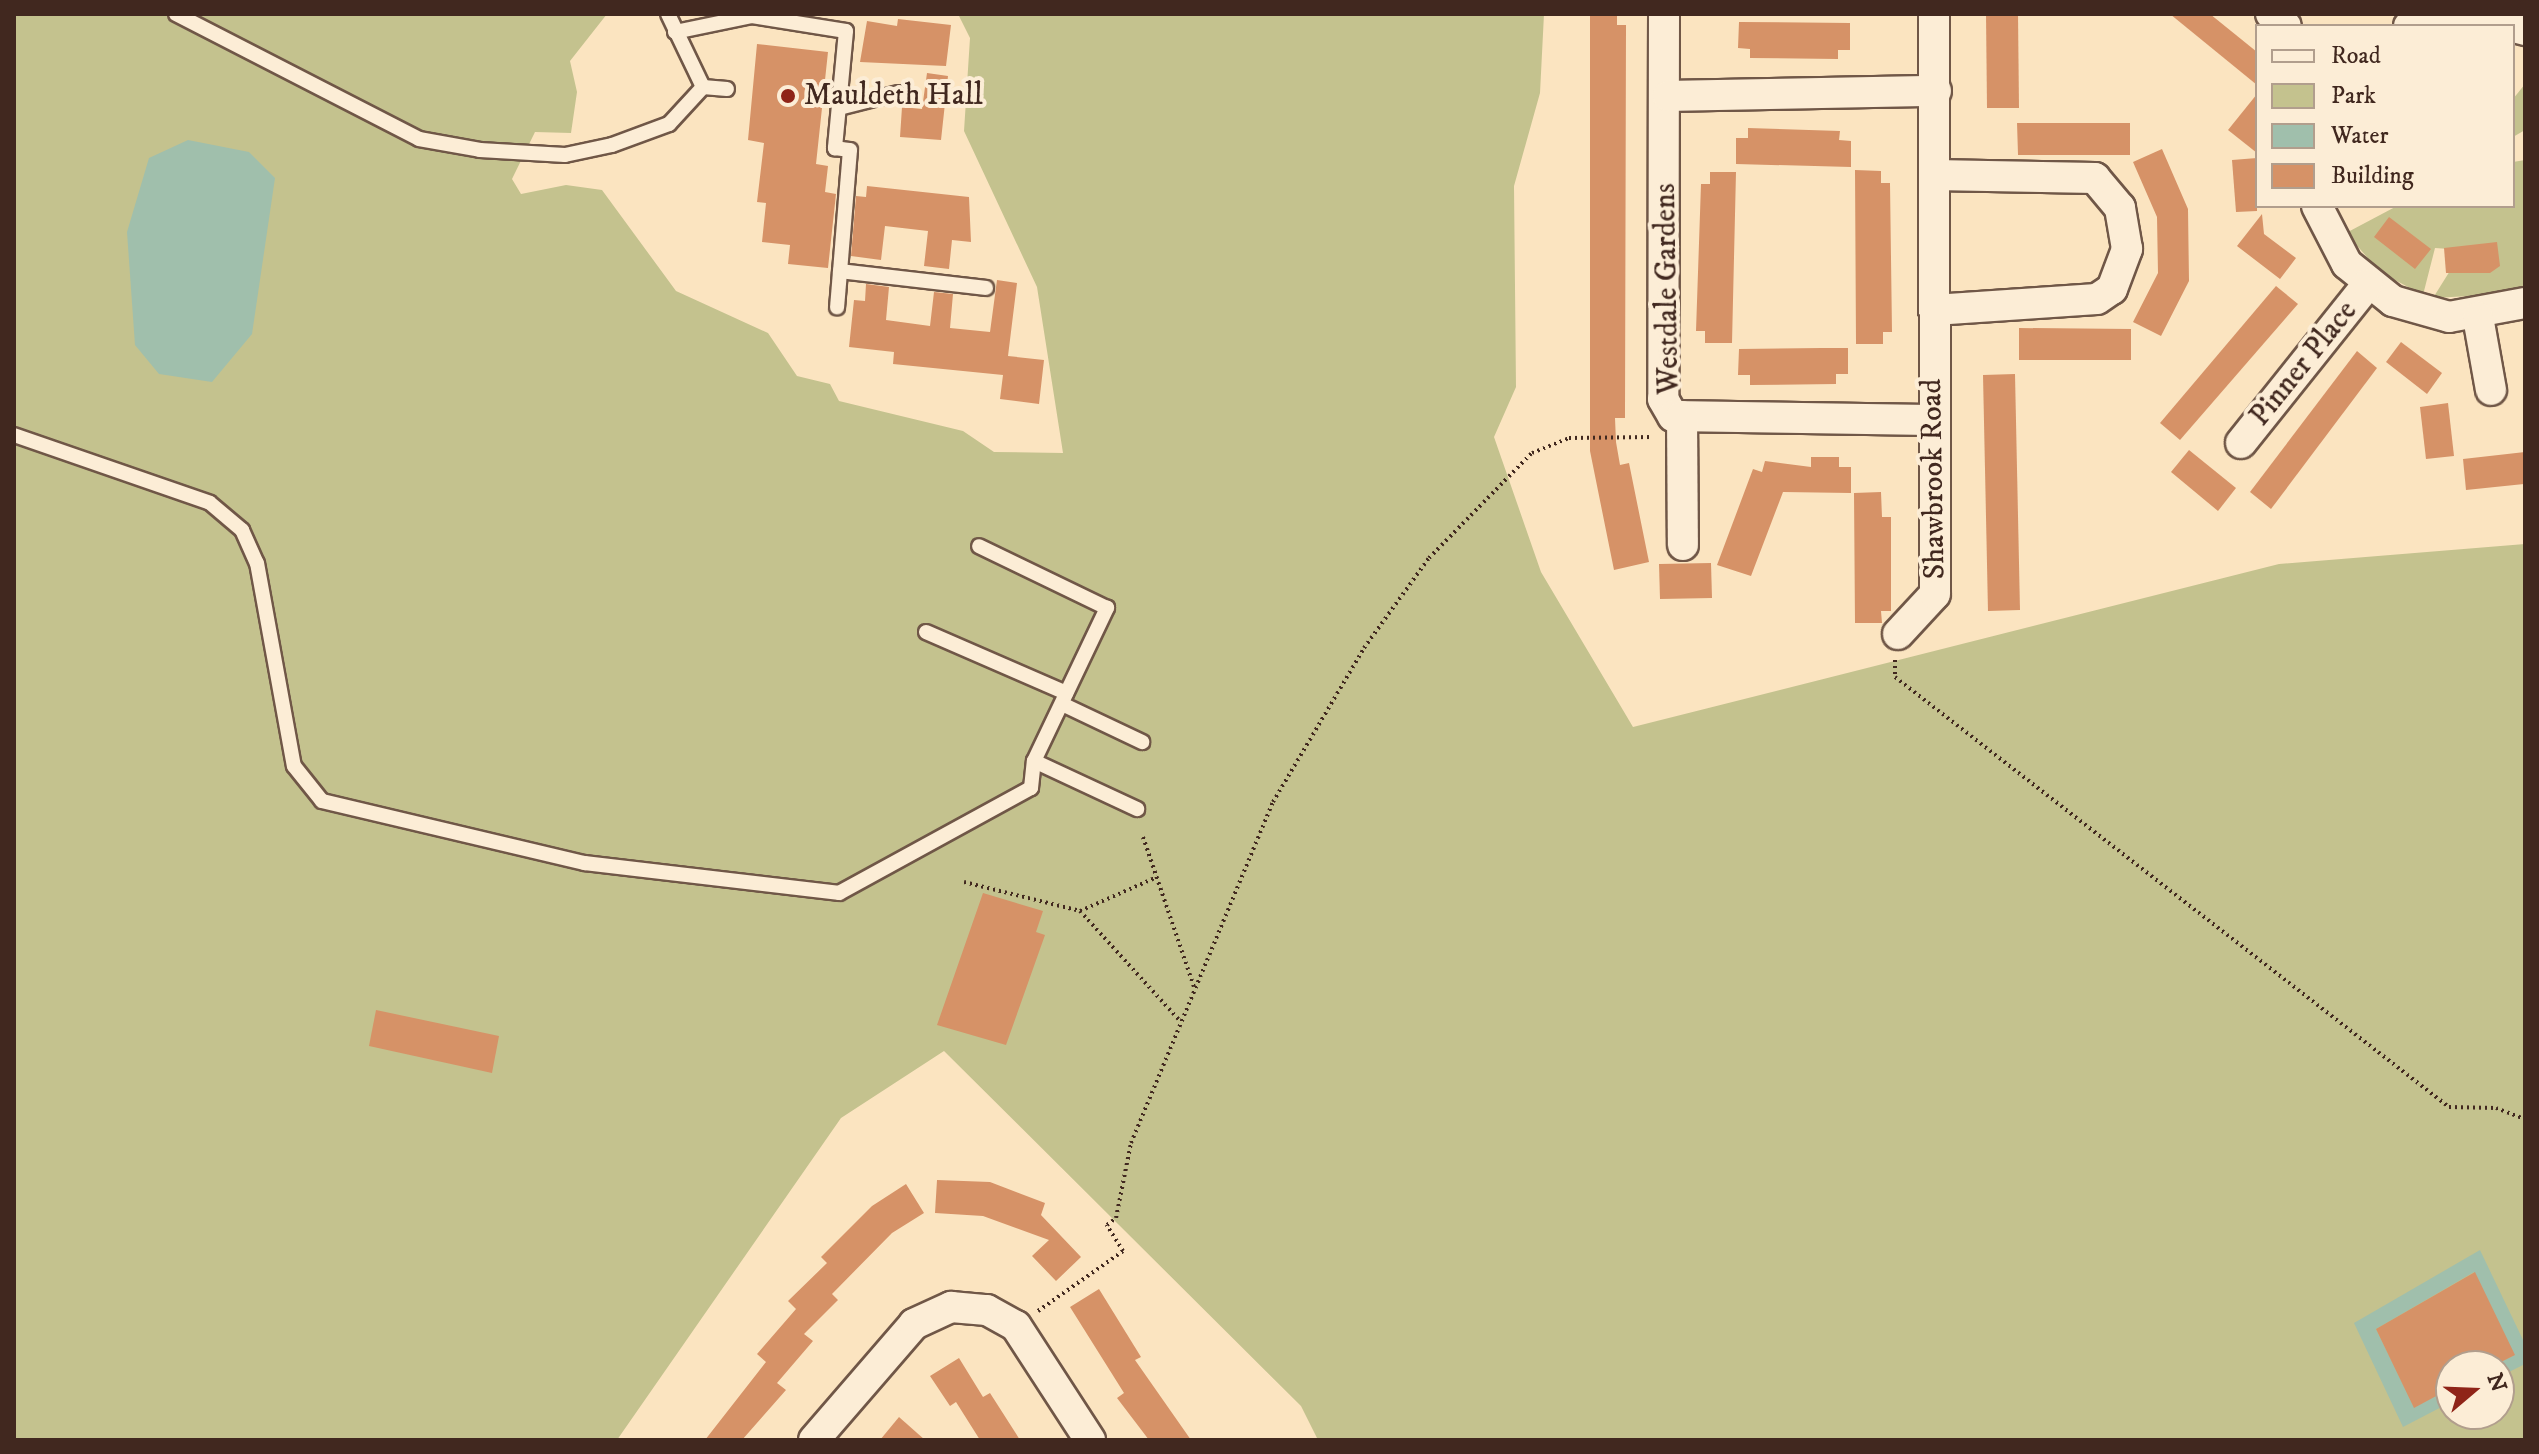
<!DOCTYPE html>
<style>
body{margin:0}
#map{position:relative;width:2539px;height:1454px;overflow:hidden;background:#fbe4c0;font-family:"IM FELL DW Pica",serif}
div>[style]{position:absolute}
.green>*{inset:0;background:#c4c28e}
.water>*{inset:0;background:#a0bfac}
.building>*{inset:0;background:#d69267}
.path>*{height:4px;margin-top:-2px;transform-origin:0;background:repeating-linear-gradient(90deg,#41281f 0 2px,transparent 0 6px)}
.roads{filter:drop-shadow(2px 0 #705747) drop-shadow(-2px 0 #705747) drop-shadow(0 2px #705747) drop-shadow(0 -2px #705747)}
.service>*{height:14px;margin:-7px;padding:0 7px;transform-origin:7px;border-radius:7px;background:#fcedd6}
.minor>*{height:30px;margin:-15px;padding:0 15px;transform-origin:15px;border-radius:15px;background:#fcedd6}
.dots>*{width:22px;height:22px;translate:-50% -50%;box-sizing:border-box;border:4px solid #fcedd6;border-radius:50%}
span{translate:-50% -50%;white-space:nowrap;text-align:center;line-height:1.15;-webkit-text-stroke:8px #fcedd6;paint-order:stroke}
.poi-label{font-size:30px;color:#41281f}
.left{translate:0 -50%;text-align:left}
.street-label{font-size:30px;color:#41281f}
.frame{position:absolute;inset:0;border:16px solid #41281f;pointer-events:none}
.legend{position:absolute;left:2255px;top:24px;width:260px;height:184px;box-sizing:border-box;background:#fcedd6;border:2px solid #b19e8d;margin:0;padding:10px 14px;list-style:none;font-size:24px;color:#41281f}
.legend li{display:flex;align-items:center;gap:16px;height:40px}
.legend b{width:40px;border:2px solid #b19e8d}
.north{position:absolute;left:2435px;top:1350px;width:80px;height:80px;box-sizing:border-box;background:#fcedd6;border:2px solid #b19e8d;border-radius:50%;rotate:71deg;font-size:22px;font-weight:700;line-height:32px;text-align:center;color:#41281f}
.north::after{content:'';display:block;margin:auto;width:28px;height:36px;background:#8f2418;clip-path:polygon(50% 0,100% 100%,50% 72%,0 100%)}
</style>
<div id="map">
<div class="green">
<i style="clip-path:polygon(evenodd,14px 14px,607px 14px,570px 61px,577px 92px,571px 133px,535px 132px,512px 179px,521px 194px,566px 185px,602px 190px,676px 291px,768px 333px,797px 376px,830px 384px,839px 401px,963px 431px,994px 452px,1063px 453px,1037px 287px,964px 131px,970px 38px,958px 14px,1544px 14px,1540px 93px,1514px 186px,1516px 387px,1494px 437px,1541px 572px,1633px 727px,2279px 564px,2525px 544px,2525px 1440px,1318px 1440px,1301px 1406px,944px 1051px,841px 1118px,617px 1440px,14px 1440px,14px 14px,2451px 1366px,2499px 1366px,2499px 1414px,2451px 1414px,2451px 1366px)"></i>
<i style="clip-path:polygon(2525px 84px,2525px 130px,2513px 137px,2513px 99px)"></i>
<i style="clip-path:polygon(2525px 160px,2525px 285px,2507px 294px,2433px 298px,2463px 250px,2435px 248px,2423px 295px,2380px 272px,2346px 233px,2397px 206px,2513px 206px,2513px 162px)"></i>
</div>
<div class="water">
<i style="clip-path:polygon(188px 140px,249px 152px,275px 178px,252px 334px,212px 382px,159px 374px,135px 345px,127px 232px,149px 158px)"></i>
<i style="clip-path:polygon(2480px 1250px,2525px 1344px,2525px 1364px,2499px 1377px,2493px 1366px,2514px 1355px,2474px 1272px,2376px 1329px,2414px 1407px,2451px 1388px,2451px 1402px,2403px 1427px,2354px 1323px)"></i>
</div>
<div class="building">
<i style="clip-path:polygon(1590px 14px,1617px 14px,1617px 25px,1626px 25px,1625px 418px,1615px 418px,1616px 442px,1620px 465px,1629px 463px,1649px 562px,1614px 570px,1590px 451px)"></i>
<i style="clip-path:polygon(1986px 14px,2018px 14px,2019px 108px,1987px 108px)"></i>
<i style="clip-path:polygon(2170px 14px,2210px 14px,2257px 52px,2257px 85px)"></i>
<i style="clip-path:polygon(898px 19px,951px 25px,946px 66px,860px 62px,867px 21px,897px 26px)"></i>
<i style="clip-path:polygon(1739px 22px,1850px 23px,1850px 50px,1838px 50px,1838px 59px,1750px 58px,1750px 49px,1738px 48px)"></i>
<i style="clip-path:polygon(757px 44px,828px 52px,816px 164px,828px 166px,825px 192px,836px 194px,828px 268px,788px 264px,790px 245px,762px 242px,766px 203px,757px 202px,764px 143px,748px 140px)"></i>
<i style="clip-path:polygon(927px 73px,948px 76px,941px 140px,900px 137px,902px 107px,922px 109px)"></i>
<i style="clip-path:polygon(2257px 94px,2257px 153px,2228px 130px)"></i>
<i style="clip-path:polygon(2017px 123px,2130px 123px,2130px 155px,2018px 155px)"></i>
<i style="clip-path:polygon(1748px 128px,1840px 131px,1839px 140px,1851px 141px,1851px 167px,1736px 164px,1736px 138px,1748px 138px)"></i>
<i style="clip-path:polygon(2162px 149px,2188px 209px,2189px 281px,2161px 336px,2133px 322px,2158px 273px,2157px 217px,2133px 162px)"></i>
<i style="clip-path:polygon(2257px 158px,2257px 211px,2236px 212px,2232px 160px)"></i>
<i style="clip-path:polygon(1855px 170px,1881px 171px,1881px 183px,1890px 183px,1892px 332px,1883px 332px,1883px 344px,1856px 344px)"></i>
<i style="clip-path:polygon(1710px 172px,1736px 172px,1732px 343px,1705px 343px,1705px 331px,1696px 331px,1701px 184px,1710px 184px)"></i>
<i style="clip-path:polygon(867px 186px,969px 197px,971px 242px,952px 240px,949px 269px,924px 266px,928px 231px,885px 226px,881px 260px,851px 256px,856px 196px,866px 197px)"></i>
<i style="clip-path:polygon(2262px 214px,2264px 234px,2296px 258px,2280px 279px,2237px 246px)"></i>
<i style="clip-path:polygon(2389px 217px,2431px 249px,2415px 269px,2374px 237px)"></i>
<i style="clip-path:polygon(2497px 242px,2500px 266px,2490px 273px,2446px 273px,2444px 248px)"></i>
<i style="clip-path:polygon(997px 280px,1017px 283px,1008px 356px,1044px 360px,1039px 404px,1000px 399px,1003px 375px,893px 364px,894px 352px,849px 347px,854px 300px,865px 301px,866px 284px,889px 287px,886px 320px,930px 326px,934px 292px,953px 294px,950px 328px,990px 332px)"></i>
<i style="clip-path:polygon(2276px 286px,2298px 304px,2180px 440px,2160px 423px)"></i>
<i style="clip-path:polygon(2019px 328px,2131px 329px,2131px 360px,2019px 360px)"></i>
<i style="clip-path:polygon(2401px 342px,2442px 373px,2427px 394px,2386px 362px)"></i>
<i style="clip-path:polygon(1822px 348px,1848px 348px,1848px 374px,1836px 374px,1836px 384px,1750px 385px,1750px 375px,1738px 375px,1739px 349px)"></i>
<i style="clip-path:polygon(2357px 351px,2377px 368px,2271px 509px,2250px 492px)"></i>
<i style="clip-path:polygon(2015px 374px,2020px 610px,1988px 611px,1983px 375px)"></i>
<i style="clip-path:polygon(2448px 403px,2454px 456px,2426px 459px,2420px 407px)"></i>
<i style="clip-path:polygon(2189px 450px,2236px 488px,2218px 511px,2171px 472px)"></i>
<i style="clip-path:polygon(2525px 452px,2524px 484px,2466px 490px,2463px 459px)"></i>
<i style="clip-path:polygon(1811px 457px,1839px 457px,1839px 467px,1851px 467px,1851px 493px,1783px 492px,1751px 576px,1717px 565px,1753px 469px,1762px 472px,1765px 461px,1811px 467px)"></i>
<i style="clip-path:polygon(1881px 492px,1882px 517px,1891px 517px,1891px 611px,1881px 611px,1882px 623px,1855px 623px,1854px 493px)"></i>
<i style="clip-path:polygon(1711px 563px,1712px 598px,1660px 599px,1659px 564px)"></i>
<i style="clip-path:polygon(983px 893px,1043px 911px,1036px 932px,1045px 935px,1006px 1045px,937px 1025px)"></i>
<i style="clip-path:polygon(376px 1010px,499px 1036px,492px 1073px,369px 1046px)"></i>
<i style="clip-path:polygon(937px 1180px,990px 1182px,1045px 1203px,1041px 1215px,1081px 1257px,1056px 1281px,1032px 1256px,1049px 1240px,983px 1216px,935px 1213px)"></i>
<i style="clip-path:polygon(906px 1184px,924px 1213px,892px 1233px,832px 1294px,838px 1300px,804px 1334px,813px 1341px,777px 1383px,786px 1390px,742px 1440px,705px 1440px,766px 1362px,757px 1354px,796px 1309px,788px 1301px,827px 1263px,821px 1257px,872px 1206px)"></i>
<i style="clip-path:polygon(2475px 1272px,2515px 1355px,2493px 1366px,2451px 1366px,2451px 1388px,2414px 1408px,2376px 1329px)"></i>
<i style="clip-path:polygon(1099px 1289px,1141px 1357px,1135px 1360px,1191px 1440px,1149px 1440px,1117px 1398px,1124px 1393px,1070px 1307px)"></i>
<i style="clip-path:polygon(959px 1358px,983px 1397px,990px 1393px,1020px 1440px,980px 1440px,956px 1402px,950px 1406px,930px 1376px)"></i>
<i style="clip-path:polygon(899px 1417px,925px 1440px,880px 1440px)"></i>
</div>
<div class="path">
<i style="left:1895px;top:660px;width:17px;rotate:90deg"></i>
<i style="left:1895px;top:677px;width:701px;rotate:37.82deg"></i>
<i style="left:2449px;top:1107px;width:47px;rotate:1.2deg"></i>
<i style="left:2496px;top:1108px;width:31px;rotate:21deg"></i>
<i style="left:1143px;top:837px;width:158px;rotate:71.2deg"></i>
<i style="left:964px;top:882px;width:120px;rotate:14deg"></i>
<i style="left:1080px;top:911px;width:84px;rotate:-23.8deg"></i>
<i style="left:1080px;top:911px;width:149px;rotate:47.7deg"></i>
<i style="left:1038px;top:1311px;width:104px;rotate:-35.2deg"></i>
<i style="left:1123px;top:1251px;width:31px;rotate:-122deg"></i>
<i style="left:1107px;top:1225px;width:11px;rotate:-38deg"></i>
<i style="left:1116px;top:1218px;width:76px;rotate:-78.7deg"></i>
<i style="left:1131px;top:1143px;width:369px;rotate:-67.4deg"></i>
<i style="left:1273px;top:802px;width:179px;rotate:-59.4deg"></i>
<i style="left:1364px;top:648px;width:111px;rotate:-54.2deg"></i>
<i style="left:1429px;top:558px;width:147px;rotate:-45.6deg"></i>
<i style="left:1532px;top:453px;width:40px;rotate:-22deg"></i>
<i style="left:1569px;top:438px;width:84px;rotate:-0.7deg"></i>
</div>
<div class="roads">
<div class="service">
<i style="left:176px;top:14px;width:273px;rotate:27.2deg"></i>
<i style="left:419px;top:139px;width:62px;rotate:10.2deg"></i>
<i style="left:480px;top:150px;width:85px;rotate:3.4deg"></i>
<i style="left:565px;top:155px;width:48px;rotate:-12deg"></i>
<i style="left:612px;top:145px;width:61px;rotate:-20.2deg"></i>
<i style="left:669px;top:124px;width:50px;rotate:-47.4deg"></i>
<i style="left:703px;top:87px;width:24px;rotate:5deg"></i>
<i style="left:668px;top:14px;width:81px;rotate:64.4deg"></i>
<i style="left:675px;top:32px;width:79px;rotate:-11.7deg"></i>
<i style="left:752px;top:16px;width:95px;rotate:9.1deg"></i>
<i style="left:846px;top:31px;width:118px;rotate:95.4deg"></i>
<i style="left:835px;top:148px;width:15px;rotate:8deg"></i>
<i style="left:850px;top:150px;width:158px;rotate:94.7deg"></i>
<i style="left:839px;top:108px;width:61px;rotate:-14.3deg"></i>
<i style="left:840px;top:271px;width:147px;rotate:6.6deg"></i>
<i style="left:14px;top:435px;width:207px;rotate:19.1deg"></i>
<i style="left:210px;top:503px;width:42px;rotate:40.2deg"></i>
<i style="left:242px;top:530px;width:36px;rotate:66deg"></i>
<i style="left:257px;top:563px;width:206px;rotate:79.7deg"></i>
<i style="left:294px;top:766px;width:45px;rotate:51.3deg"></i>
<i style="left:322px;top:801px;width:270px;rotate:13.3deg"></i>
<i style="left:585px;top:863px;width:256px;rotate:6.7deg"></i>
<i style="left:839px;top:893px;width:219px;rotate:-28.7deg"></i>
<i style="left:1031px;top:788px;width:27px;rotate:-84deg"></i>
<i style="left:1034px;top:761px;width:170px;rotate:-64.5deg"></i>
<i style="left:1107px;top:608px;width:142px;rotate:-154.2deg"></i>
<i style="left:926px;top:632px;width:153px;rotate:23.5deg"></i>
<i style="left:1062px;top:704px;width:89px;rotate:25.4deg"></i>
<i style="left:1034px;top:761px;width:114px;rotate:25deg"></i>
</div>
<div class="minor">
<i style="left:1664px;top:14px;width:385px;rotate:90.1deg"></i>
<i style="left:1663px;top:399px;width:20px;rotate:60deg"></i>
<i style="left:1673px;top:416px;width:258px;rotate:0.9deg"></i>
<i style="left:2271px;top:14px;width:19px;rotate:39deg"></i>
<i style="left:2409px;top:26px;width:68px;rotate:-7.7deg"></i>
<i style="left:2476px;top:17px;width:51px;rotate:14.9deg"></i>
<i style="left:1668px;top:96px;width:268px;rotate:-1.1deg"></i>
<i style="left:2317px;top:206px;width:65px;rotate:62.7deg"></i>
<i style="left:2347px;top:264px;width:59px;rotate:38.8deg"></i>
<i style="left:2393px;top:301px;width:58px;rotate:15.9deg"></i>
<i style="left:2449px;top:317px;width:77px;rotate:-10.4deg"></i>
<i style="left:1934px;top:310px;width:163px;rotate:-3.9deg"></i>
<i style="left:2097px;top:299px;width:18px;rotate:-34deg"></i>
<i style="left:2112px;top:289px;width:43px;rotate:-69.4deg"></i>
<i style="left:2127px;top:249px;width:42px;rotate:-99.7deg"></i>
<i style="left:2120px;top:208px;width:39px;rotate:-130deg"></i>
<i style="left:2095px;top:178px;width:161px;rotate:-178.9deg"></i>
<i style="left:2478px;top:317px;width:74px;rotate:79.9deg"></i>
<i style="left:1682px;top:416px;width:129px;rotate:89.6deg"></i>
<i style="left:2241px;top:443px;width:203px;rotate:-51.4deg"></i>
<i style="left:1898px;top:634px;width:54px;rotate:-47.2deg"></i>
<i style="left:1935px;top:594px;width:580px;rotate:-90.1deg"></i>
<i style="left:814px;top:1440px;width:153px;rotate:-49.2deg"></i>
<i style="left:914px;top:1324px;width:41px;rotate:-24.7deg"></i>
<i style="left:951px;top:1307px;width:36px;rotate:5deg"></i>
<i style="left:987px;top:1310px;width:33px;rotate:29deg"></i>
<i style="left:1016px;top:1326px;width:136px;rotate:57deg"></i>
</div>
</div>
<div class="dots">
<i style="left:788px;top:96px;background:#8f2418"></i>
</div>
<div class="poi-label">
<span class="left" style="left:804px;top:96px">Mauldeth Hall</span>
</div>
<div class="street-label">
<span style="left:1668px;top:289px;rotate:-91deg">Westdale Gardens</span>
<span style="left:2304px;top:364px;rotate:-51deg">Pinner Place</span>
<span style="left:1934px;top:479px;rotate:-91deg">Shawbrook Road</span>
</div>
<div class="frame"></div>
<ul class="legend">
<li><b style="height:10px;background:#fcedd6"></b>Road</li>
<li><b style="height:22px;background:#c4c28e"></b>Park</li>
<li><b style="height:22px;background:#a0bfac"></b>Water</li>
<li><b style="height:22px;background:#d69267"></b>Building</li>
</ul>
<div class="north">N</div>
</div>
